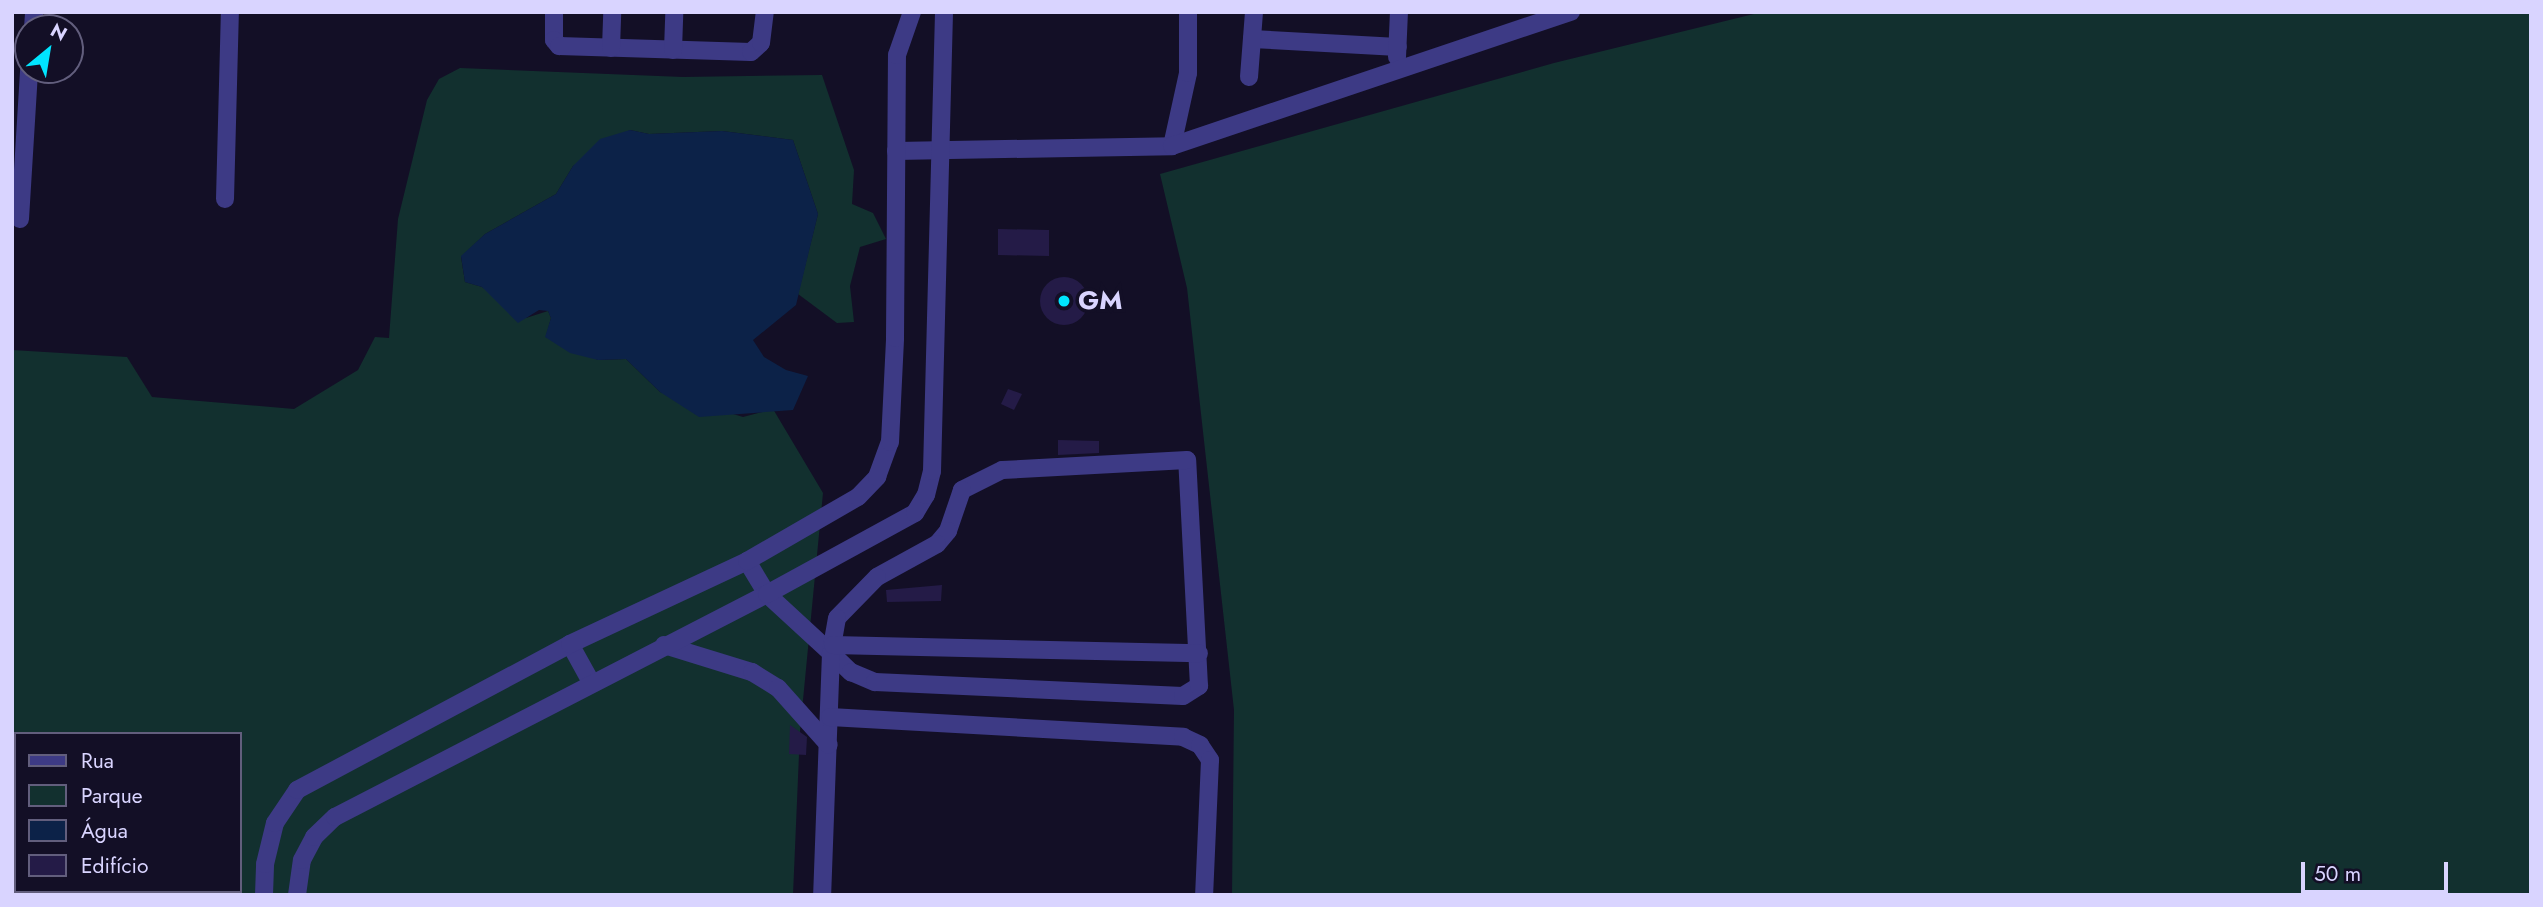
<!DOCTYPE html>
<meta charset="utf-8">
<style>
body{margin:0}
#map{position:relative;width:2543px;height:907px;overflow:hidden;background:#130f26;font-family:Jost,sans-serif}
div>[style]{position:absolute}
.green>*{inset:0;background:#12302f}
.water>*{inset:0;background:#0c2248}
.building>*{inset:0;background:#241b47}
.round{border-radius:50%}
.minor>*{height:18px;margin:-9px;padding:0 9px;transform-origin:9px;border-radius:9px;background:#3d3a85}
.dots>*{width:19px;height:19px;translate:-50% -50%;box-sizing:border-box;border:4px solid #130f26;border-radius:50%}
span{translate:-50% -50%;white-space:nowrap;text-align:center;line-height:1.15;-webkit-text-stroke:7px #130f26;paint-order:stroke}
.poi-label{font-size:26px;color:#d9d4ff;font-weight:700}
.left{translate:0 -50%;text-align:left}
.frame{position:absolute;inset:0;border:14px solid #d9d4ff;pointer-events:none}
.legend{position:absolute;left:14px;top:732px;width:228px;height:161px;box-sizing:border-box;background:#130f26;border:2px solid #625e7d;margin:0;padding:9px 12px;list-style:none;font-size:21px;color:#d9d4ff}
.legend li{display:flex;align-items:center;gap:14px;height:35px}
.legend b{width:35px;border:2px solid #625e7d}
.north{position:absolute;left:14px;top:14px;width:70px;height:70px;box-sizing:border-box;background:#130f26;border:2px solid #625e7d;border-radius:50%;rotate:30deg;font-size:19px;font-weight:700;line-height:28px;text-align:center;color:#d9d4ff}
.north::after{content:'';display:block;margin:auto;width:24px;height:32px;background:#00e5ff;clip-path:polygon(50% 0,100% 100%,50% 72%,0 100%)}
.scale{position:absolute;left:2301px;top:862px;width:147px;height:32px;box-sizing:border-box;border:4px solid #d9d4ff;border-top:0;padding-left:9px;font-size:21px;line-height:24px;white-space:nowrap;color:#d9d4ff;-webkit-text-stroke:5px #130f26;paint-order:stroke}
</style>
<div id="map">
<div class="green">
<i style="clip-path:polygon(1762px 12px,2531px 12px,2531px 895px,1232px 895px,1234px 710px,1187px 288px,1160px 174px,1554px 63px)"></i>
<i style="clip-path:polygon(evenodd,460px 68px,683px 77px,822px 75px,854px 170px,852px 204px,873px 213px,886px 239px,860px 247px,850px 286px,854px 322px,837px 323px,798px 294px,818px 214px,793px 140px,722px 131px,649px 134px,630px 130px,573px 166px,556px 194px,485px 234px,461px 257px,465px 282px,482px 287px,526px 318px,548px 311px,551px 318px,546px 336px,598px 360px,626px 359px,660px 392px,743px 417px,773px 409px,823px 493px,800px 731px,793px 895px,12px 895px,12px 350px,127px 357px,152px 397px,294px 409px,358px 370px,375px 337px,389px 338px,398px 219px,427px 100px,439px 79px,460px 68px,16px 734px,240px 734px,240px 891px,16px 891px,16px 734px)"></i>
</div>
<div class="water">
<i style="clip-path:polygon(630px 130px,649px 134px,722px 131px,793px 140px,818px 214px,796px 305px,753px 340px,764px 357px,786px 370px,808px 376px,793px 410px,699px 417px,660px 392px,626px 359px,598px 360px,570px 353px,545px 337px,551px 318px,548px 311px,539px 310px,518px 323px,482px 287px,465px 282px,461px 256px,485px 234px,556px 194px,573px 166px,600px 139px)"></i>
</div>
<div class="building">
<i style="clip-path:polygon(998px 229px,1049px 230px,1049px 256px,998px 255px)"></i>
<i class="round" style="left:1040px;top:277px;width:48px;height:48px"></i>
<i style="clip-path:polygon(1008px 389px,1022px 394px,1014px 410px,1001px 404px)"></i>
<i style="clip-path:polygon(1058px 440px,1099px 441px,1099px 453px,1058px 455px)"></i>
<i style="clip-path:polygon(942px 585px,941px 601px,887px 602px,886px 590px)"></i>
<i style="clip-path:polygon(790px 725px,807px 737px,806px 755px,789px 754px)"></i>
</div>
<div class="minor">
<i style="left:554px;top:12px;width:28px;rotate:90deg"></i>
<i style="left:554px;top:40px;width:8px;rotate:50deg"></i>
<i style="left:559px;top:46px;width:192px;rotate:1.8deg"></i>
<i style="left:751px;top:52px;width:13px;rotate:-42deg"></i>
<i style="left:761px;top:43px;width:31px;rotate:-83deg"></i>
<i style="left:33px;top:28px;width:16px;rotate:-86deg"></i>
<i style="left:1252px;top:39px;width:146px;rotate:3.1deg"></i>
<i style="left:611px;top:48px;width:36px;rotate:-88deg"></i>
<i style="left:673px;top:50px;width:38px;rotate:-88deg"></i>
<i style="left:1397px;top:57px;width:45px;rotate:-87.5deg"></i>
<i style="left:1249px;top:77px;width:65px;rotate:-85.6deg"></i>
<i style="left:1172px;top:146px;width:75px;rotate:-77.6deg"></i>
<i style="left:1188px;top:73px;width:61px;rotate:-90deg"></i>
<i style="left:896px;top:151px;width:276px;rotate:-1deg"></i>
<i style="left:1172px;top:146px;width:421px;rotate:-18.6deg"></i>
<i style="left:225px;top:199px;width:187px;rotate:-88.5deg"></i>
<i style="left:20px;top:219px;width:149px;rotate:-86.5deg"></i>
<i style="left:747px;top:561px;width:39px;rotate:59deg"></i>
<i style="left:767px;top:594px;width:87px;rotate:42.7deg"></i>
<i style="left:831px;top:653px;width:28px;rotate:44deg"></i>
<i style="left:851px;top:672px;width:26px;rotate:23deg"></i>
<i style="left:875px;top:682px;width:308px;rotate:2.6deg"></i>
<i style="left:1183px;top:696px;width:19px;rotate:-32deg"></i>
<i style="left:1199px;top:686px;width:226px;rotate:-93deg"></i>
<i style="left:1187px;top:460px;width:185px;rotate:176.9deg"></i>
<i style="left:1002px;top:470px;width:45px;rotate:153.4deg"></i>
<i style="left:962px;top:490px;width:43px;rotate:108.9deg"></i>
<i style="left:948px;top:531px;width:17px;rotate:130deg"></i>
<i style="left:937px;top:544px;width:68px;rotate:151.2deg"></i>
<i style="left:877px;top:577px;width:57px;rotate:134.3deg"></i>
<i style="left:837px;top:618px;width:36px;rotate:100deg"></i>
<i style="left:831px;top:653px;width:242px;rotate:92.1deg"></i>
<i style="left:570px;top:644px;width:43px;rotate:61.1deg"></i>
<i style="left:664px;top:645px;width:92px;rotate:17.1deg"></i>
<i style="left:752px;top:672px;width:31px;rotate:32deg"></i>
<i style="left:778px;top:688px;width:76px;rotate:48.2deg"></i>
<i style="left:833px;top:645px;width:366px;rotate:1.3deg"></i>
<i style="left:830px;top:717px;width:354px;rotate:3.2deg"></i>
<i style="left:1183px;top:737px;width:19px;rotate:25deg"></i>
<i style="left:1200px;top:745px;width:18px;rotate:56deg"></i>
<i style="left:1210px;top:760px;width:135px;rotate:92.5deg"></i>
<i style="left:264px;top:895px;width:31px;rotate:-88deg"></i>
<i style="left:265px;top:864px;width:42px;rotate:-76.3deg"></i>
<i style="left:275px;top:823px;width:40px;rotate:-56deg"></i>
<i style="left:297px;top:790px;width:310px;rotate:-28.1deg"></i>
<i style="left:570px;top:644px;width:195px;rotate:-25.1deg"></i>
<i style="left:747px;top:561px;width:128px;rotate:-30deg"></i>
<i style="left:858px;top:497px;width:28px;rotate:-46deg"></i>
<i style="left:877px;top:477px;width:37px;rotate:-70deg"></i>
<i style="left:890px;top:442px;width:104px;rotate:-87.2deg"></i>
<i style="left:895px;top:338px;width:283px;rotate:-89.6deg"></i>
<i style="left:897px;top:55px;width:46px;rotate:-70.8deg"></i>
<i style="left:297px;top:895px;width:35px;rotate:-82deg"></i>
<i style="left:302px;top:860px;width:26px;rotate:-62deg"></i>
<i style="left:314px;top:837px;width:29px;rotate:-44deg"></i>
<i style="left:335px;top:817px;width:486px;rotate:-27.3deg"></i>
<i style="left:767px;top:594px;width:169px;rotate:-28.7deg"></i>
<i style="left:915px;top:513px;width:21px;rotate:-59deg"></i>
<i style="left:926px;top:495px;width:25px;rotate:-76deg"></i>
<i style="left:932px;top:471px;width:459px;rotate:-88.5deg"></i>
</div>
<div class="dots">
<i style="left:1064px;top:301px;background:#00e5ff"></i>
</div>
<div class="poi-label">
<span class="left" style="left:1078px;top:301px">GM</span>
</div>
<div class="frame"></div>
<ul class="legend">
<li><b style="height:9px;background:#3d3a85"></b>Rua</li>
<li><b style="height:19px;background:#12302f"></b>Parque</li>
<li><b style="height:19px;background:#0c2248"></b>Água</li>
<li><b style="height:19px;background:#241b47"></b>Edifício</li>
</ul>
<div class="north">N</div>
<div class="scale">50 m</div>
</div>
